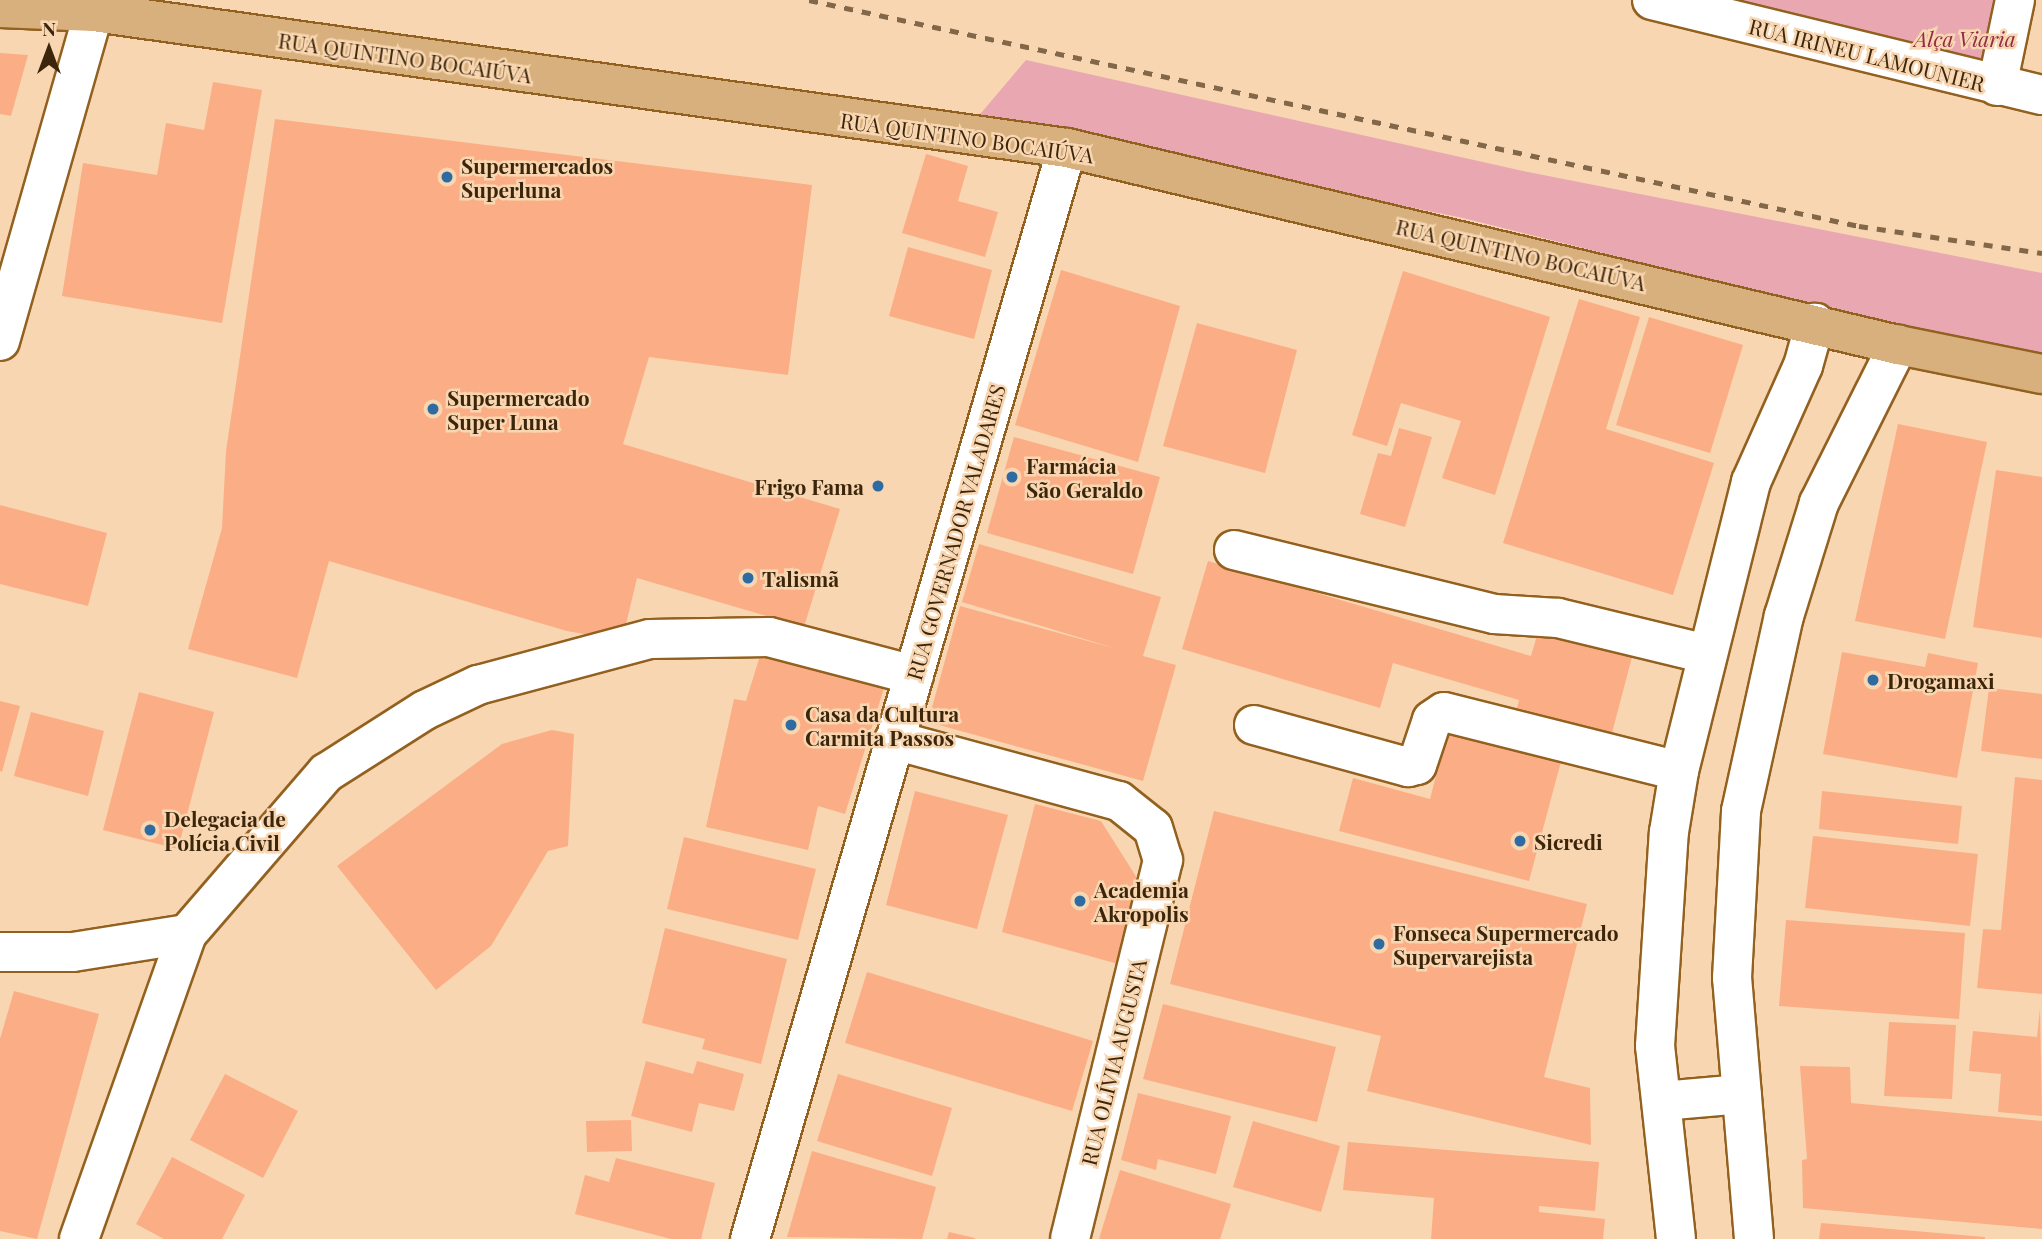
<!DOCTYPE html>
<meta charset="utf-8">
<style>
body{margin:0}
#map{position:relative;width:2042px;height:1239px;overflow:hidden;background:#f8d6b1;font-family:"Playfair Display",serif}
div>[style]{position:absolute}
.green>*{inset:0;background:#e8a7b1}
.building>*{inset:0;background:#fbae85}
.roads{filter:drop-shadow(2px 0 #93611f) drop-shadow(-2px 0 #93611f) drop-shadow(0 2px #93611f) drop-shadow(0 -2px #93611f)}
.minor>*{height:38px;margin:-19px;padding:0 19px;transform-origin:19px;border-radius:19px;background:#fff}
.major>*{height:38px;margin:-19px;padding:0 19px;transform-origin:19px;border-radius:19px;background:#d7b07d}
.rail>*{height:5px;margin-top:-2.5px;transform-origin:0;background:repeating-linear-gradient(90deg,#826748 0 9px,transparent 0 18px)}
.dots>*{width:19px;height:19px;translate:-50% -50%;box-sizing:border-box;border:4px solid #f8d6b1;border-radius:50%}
span{translate:-50% -50%;white-space:nowrap;text-align:center;line-height:1.15;-webkit-text-stroke:5px #f8d6b1;paint-order:stroke}
.park-label{font-size:21px;color:#912c46;font-style:italic}
.street-label{font-size:21px;color:#3c260b}
.poi-label{font-size:21px;color:#3c260b;font-weight:700}
.left{translate:0 -50%;text-align:left}
.right{translate:-100% -50%;text-align:right}
.north{position:absolute;left:14px;top:14px;width:70px;height:70px;-webkit-text-stroke:5px #f8d6b1;paint-order:stroke;rotate:0deg;font-size:19px;font-weight:700;line-height:28px;text-align:center;color:#3c260b}
.north::after{content:'';display:block;margin:auto;width:24px;height:32px;background:#3c260b;clip-path:polygon(50% 0,100% 100%,50% 72%,0 100%)}
</style>
<div id="map">
<div class="green">
<i style="clip-path:polygon(1658px 0,2015px 0,1997px 86px)"></i>
<i style="clip-path:polygon(1026px 60px,1523px 171px,2042px 273px,2042px 363px,1463px 218px,976px 119px)"></i>
</div>
<div class="building">
<i style="clip-path:polygon(0 53px,28px 55px,11px 116px,0 114px)"></i>
<i style="clip-path:polygon(213px 82px,262px 90px,222px 323px,62px 296px,83px 163px,157px 175px,166px 123px,204px 130px)"></i>
<i style="clip-path:polygon(275px 119px,812px 185px,788px 375px,649px 357px,623px 444px,840px 509px,804px 627px,637px 578px,622px 641px,567px 631px,329px 561px,297px 678px,188px 649px,222px 528px,226px 451px)"></i>
<i style="clip-path:polygon(926px 154px,968px 166px,958px 201px,998px 212px,985px 257px,902px 233px)"></i>
<i style="clip-path:polygon(908px 247px,992px 270px,974px 339px,889px 316px)"></i>
<i style="clip-path:polygon(1061px 270px,1180px 306px,1138px 462px,1015px 425px)"></i>
<i style="clip-path:polygon(1403px 271px,1550px 317px,1495px 495px,1442px 478px,1461px 421px,1401px 403px,1387px 446px,1352px 435px)"></i>
<i style="clip-path:polygon(1579px 299px,1640px 317px,1606px 429px,1714px 463px,1673px 595px,1503px 543px)"></i>
<i style="clip-path:polygon(1649px 317px,1743px 345px,1710px 453px,1616px 425px)"></i>
<i style="clip-path:polygon(1197px 323px,1297px 350px,1265px 473px,1163px 446px)"></i>
<i style="clip-path:polygon(1898px 424px,1987px 442px,1945px 639px,1855px 621px)"></i>
<i style="clip-path:polygon(1399px 428px,1432px 437px,1405px 527px,1360px 514px,1378px 453px,1391px 456px)"></i>
<i style="clip-path:polygon(1014px 437px,1160px 477px,1133px 574px,987px 533px)"></i>
<i style="clip-path:polygon(1996px 470px,2042px 477px,2042px 638px,1973px 627px)"></i>
<i style="clip-path:polygon(0 505px,107px 533px,88px 606px,0 584px)"></i>
<i style="clip-path:polygon(979px 544px,1161px 597px,1143px 656px,1176px 665px,1143px 781px,928px 722px,960px 606px,1117px 649px,962px 602px)"></i>
<i style="clip-path:polygon(1208px 561px,1531px 656px,1538px 632px,1632px 657px,1612px 733px,1517px 708px,1519px 700px,1393px 663px,1380px 708px,1182px 649px)"></i>
<i style="clip-path:polygon(762px 649px,885px 685px,845px 814px,818px 806px,808px 850px,706px 827px,734px 699px,746px 701px)"></i>
<i style="clip-path:polygon(1842px 652px,1925px 667px,1928px 653px,1978px 663px,1957px 778px,1823px 754px)"></i>
<i style="clip-path:polygon(1989px 688px,2042px 694px,2042px 759px,1981px 751px)"></i>
<i style="clip-path:polygon(139px 692px,214px 712px,178px 849px,103px 830px)"></i>
<i style="clip-path:polygon(0 701px,20px 706px,2px 772px,0 771px)"></i>
<i style="clip-path:polygon(31px 712px,104px 731px,88px 796px,14px 776px)"></i>
<i style="clip-path:polygon(1449px 725px,1563px 754px,1529px 881px,1339px 831px,1353px 778px,1430px 799px)"></i>
<i style="clip-path:polygon(552px 730px,574px 734px,568px 846px,548px 851px,491px 946px,436px 990px,337px 866px,502px 744px)"></i>
<i style="clip-path:polygon(2015px 777px,2042px 780px,2042px 994px,1977px 988px,1983px 929px,2001px 930px)"></i>
<i style="clip-path:polygon(915px 791px,1008px 815px,977px 929px,886px 905px)"></i>
<i style="clip-path:polygon(1822px 791px,1962px 806px,1958px 844px,1819px 829px)"></i>
<i style="clip-path:polygon(1035px 804px,1101px 821px,1142px 886px,1122px 965px,1002px 932px)"></i>
<i style="clip-path:polygon(1214px 811px,1587px 904px,1544px 1077px,1590px 1088px,1591px 1145px,1367px 1091px,1381px 1036px,1170px 984px)"></i>
<i style="clip-path:polygon(1813px 836px,1978px 854px,1970px 926px,1805px 908px)"></i>
<i style="clip-path:polygon(684px 837px,816px 869px,798px 940px,667px 909px)"></i>
<i style="clip-path:polygon(1786px 920px,1965px 933px,1959px 1019px,1779px 1006px)"></i>
<i style="clip-path:polygon(665px 928px,787px 959px,761px 1064px,702px 1049px,705px 1039px,642px 1023px)"></i>
<i style="clip-path:polygon(867px 972px,1093px 1041px,1072px 1111px,845px 1043px)"></i>
<i style="clip-path:polygon(14px 991px,99px 1014px,37px 1239px,0 1231px,0 1039px)"></i>
<i style="clip-path:polygon(1163px 1004px,1336px 1047px,1317px 1122px,1143px 1079px)"></i>
<i style="clip-path:polygon(2040px 1008px,2042px 1116px,1998px 1112px,2001px 1074px,1969px 1071px,1973px 1031px,2037px 1037px)"></i>
<i style="clip-path:polygon(1889px 1022px,1956px 1025px,1952px 1099px,1884px 1096px)"></i>
<i style="clip-path:polygon(646px 1061px,693px 1074px,697px 1061px,744px 1074px,734px 1111px,699px 1103px,692px 1132px,631px 1116px)"></i>
<i style="clip-path:polygon(1800px 1066px,1850px 1067px,1851px 1103px,2042px 1121px,2042px 1229px,1803px 1208px,1802px 1160px,1807px 1159px)"></i>
<i style="clip-path:polygon(225px 1074px,298px 1111px,263px 1178px,190px 1140px)"></i>
<i style="clip-path:polygon(838px 1074px,952px 1108px,932px 1176px,817px 1141px)"></i>
<i style="clip-path:polygon(1138px 1093px,1231px 1116px,1216px 1174px,1158px 1159px,1156px 1170px,1121px 1160px)"></i>
<i style="clip-path:polygon(631px 1120px,632px 1151px,587px 1152px,586px 1121px)"></i>
<i style="clip-path:polygon(1253px 1121px,1340px 1146px,1321px 1212px,1233px 1187px)"></i>
<i style="clip-path:polygon(1348px 1142px,1599px 1162px,1595px 1211px,1539px 1206px,1539px 1212px,1605px 1219px,1603px 1239px,1431px 1239px,1434px 1198px,1343px 1190px)"></i>
<i style="clip-path:polygon(812px 1151px,936px 1187px,922px 1239px,787px 1237px)"></i>
<i style="clip-path:polygon(172px 1157px,245px 1195px,222px 1239px,164px 1239px,136px 1224px)"></i>
<i style="clip-path:polygon(616px 1158px,715px 1183px,701px 1239px,671px 1239px,575px 1214px,585px 1175px,609px 1182px)"></i>
<i style="clip-path:polygon(1120px 1170px,1231px 1204px,1220px 1239px,1099px 1239px)"></i>
<i style="clip-path:polygon(1821px 1223px,1985px 1237px,1985px 1239px,1819px 1239px)"></i>
<i style="clip-path:polygon(949px 1232px,975px 1238px,975px 1239px,947px 1239px)"></i>
</div>
<div class="roads">
<div class="minor">
<i style="left:1652px;top:0;width:401px;rotate:13.7deg"></i>
<i style="left:1997px;top:86px;width:88px;rotate:-78.2deg"></i>
<i style="left:0;top:341px;width:342px;rotate:-74.1deg"></i>
<i style="left:1234px;top:550px;width:268px;rotate:13.8deg"></i>
<i style="left:1494px;top:614px;width:64px;rotate:3.6deg"></i>
<i style="left:1558px;top:618px;width:153px;rotate:13.6deg"></i>
<i style="left:1254px;top:725px;width:160px;rotate:15.3deg"></i>
<i style="left:1408px;top:767px;width:9px;rotate:-13deg"></i>
<i style="left:1417px;top:765px;width:47px;rotate:-71.6deg"></i>
<i style="left:1432px;top:720px;width:14px;rotate:-34deg"></i>
<i style="left:1444px;top:712px;width:242px;rotate:14.1deg"></i>
<i style="left:894px;top:740px;width:233px;rotate:15.2deg"></i>
<i style="left:1119px;top:801px;width:43px;rotate:38.5deg"></i>
<i style="left:1153px;top:828px;width:34px;rotate:73deg"></i>
<i style="left:1163px;top:860px;width:390px;rotate:103.8deg"></i>
<i style="left:0;top:952px;width:73px"></i>
<i style="left:73px;top:952px;width:115px;rotate:-9deg"></i>
<i style="left:187px;top:934px;width:213px;rotate:-49.2deg"></i>
<i style="left:326px;top:773px;width:117px;rotate:-32.5deg"></i>
<i style="left:425px;top:710px;width:59px;rotate:-25.3deg"></i>
<i style="left:478px;top:685px;width:178px;rotate:-15deg"></i>
<i style="left:650px;top:639px;width:119px;rotate:-1deg"></i>
<i style="left:769px;top:637px;width:150px;rotate:14.7deg"></i>
<i style="left:1662px;top:1101px;width:80px;rotate:-5deg"></i>
<i style="left:79px;top:1239px;width:324px;rotate:-70.5deg"></i>
<i style="left:750px;top:1239px;width:1136px;rotate:-73.8deg"></i>
<i style="left:1676px;top:1239px;width:194px;rotate:-96.2deg"></i>
<i style="left:1655px;top:1046px;width:214px;rotate:-86.3deg"></i>
<i style="left:1669px;top:832px;width:62px;rotate:-80.7deg"></i>
<i style="left:1679px;top:771px;width:298px;rotate:-76deg"></i>
<i style="left:1751px;top:482px;width:127px;rotate:-65.9deg"></i>
<i style="left:1803px;top:366px;width:45px;rotate:-74.4deg"></i>
<i style="left:1754px;top:1239px;width:262px;rotate:-94.8deg"></i>
<i style="left:1732px;top:978px;width:167px;rotate:-86.9deg"></i>
<i style="left:1741px;top:811px;width:200px;rotate:-77.6deg"></i>
<i style="left:1784px;top:616px;width:118px;rotate:-72.8deg"></i>
<i style="left:1819px;top:503px;width:177px;rotate:-63.4deg"></i>
</div>
<div class="major">
<i style="left:0;top:8px;width:94px;rotate:2.4deg"></i>
<i style="left:94px;top:12px;width:982px;rotate:7.96deg"></i>
<i style="left:1067px;top:148px;width:854px;rotate:13.34deg"></i>
<i style="left:1898px;top:345px;width:147px;rotate:11.4deg"></i>
</div>
</div>
<div class="rail">
<i style="left:809px;top:0;width:1074px;rotate:12.15deg"></i>
<i style="left:1859px;top:226px;width:185px;rotate:8.4deg"></i>
</div>
<div class="dots">
<i style="left:447px;top:177px;background:#2e6ba2"></i>
<i style="left:433px;top:409px;background:#2e6ba2"></i>
<i style="left:1012px;top:477px;background:#2e6ba2"></i>
<i style="left:878px;top:486px;background:#2e6ba2"></i>
<i style="left:748px;top:578px;background:#2e6ba2"></i>
<i style="left:1873px;top:680px;background:#2e6ba2"></i>
<i style="left:791px;top:725px;background:#2e6ba2"></i>
<i style="left:150px;top:830px;background:#2e6ba2"></i>
<i style="left:1520px;top:841px;background:#2e6ba2"></i>
<i style="left:1080px;top:901px;background:#2e6ba2"></i>
<i style="left:1379px;top:944px;background:#2e6ba2"></i>
</div>
<div class="park-label">
<span style="left:1965px;top:38px">Alça Viaria</span>
</div>
<div class="street-label">
<span style="left:1867px;top:54px;rotate:14deg">RUA IRINEU LAMOUNIER</span>
<span style="left:405px;top:57px;rotate:8deg">RUA QUINTINO BOCAIÚVA</span>
<span style="left:967px;top:137px;rotate:8deg">RUA QUINTINO BOCAIÚVA</span>
<span style="left:1521px;top:254px;rotate:13deg">RUA QUINTINO BOCAIÚVA</span>
<span style="left:955px;top:532px;rotate:-74deg">RUA GOVERNADOR VALADARES</span>
<span style="left:1113px;top:1062px;rotate:-76deg">RUA OLÍVIA AUGUSTA</span>
</div>
<div class="poi-label">
<span class="left" style="left:461px;top:177px">Supermercados<br>Superluna</span>
<span class="left" style="left:447px;top:409px">Supermercado<br>Super Luna</span>
<span class="left" style="left:1026px;top:477px">Farmácia<br>São Geraldo</span>
<span class="right" style="left:864px;top:486px">Frigo Fama</span>
<span class="left" style="left:762px;top:578px">Talismã</span>
<span class="left" style="left:1887px;top:680px">Drogamaxi</span>
<span class="left" style="left:805px;top:725px">Casa da Cultura<br>Carmita Passos</span>
<span class="left" style="left:164px;top:830px">Delegacia de<br>Polícia Civil</span>
<span class="left" style="left:1534px;top:841px">Sicredi</span>
<span class="left" style="left:1094px;top:901px">Academia<br>Akropolis</span>
<span class="left" style="left:1393px;top:944px">Fonseca Supermercado<br>Supervarejista</span>
</div>
<div class="north">N</div>
</div>
